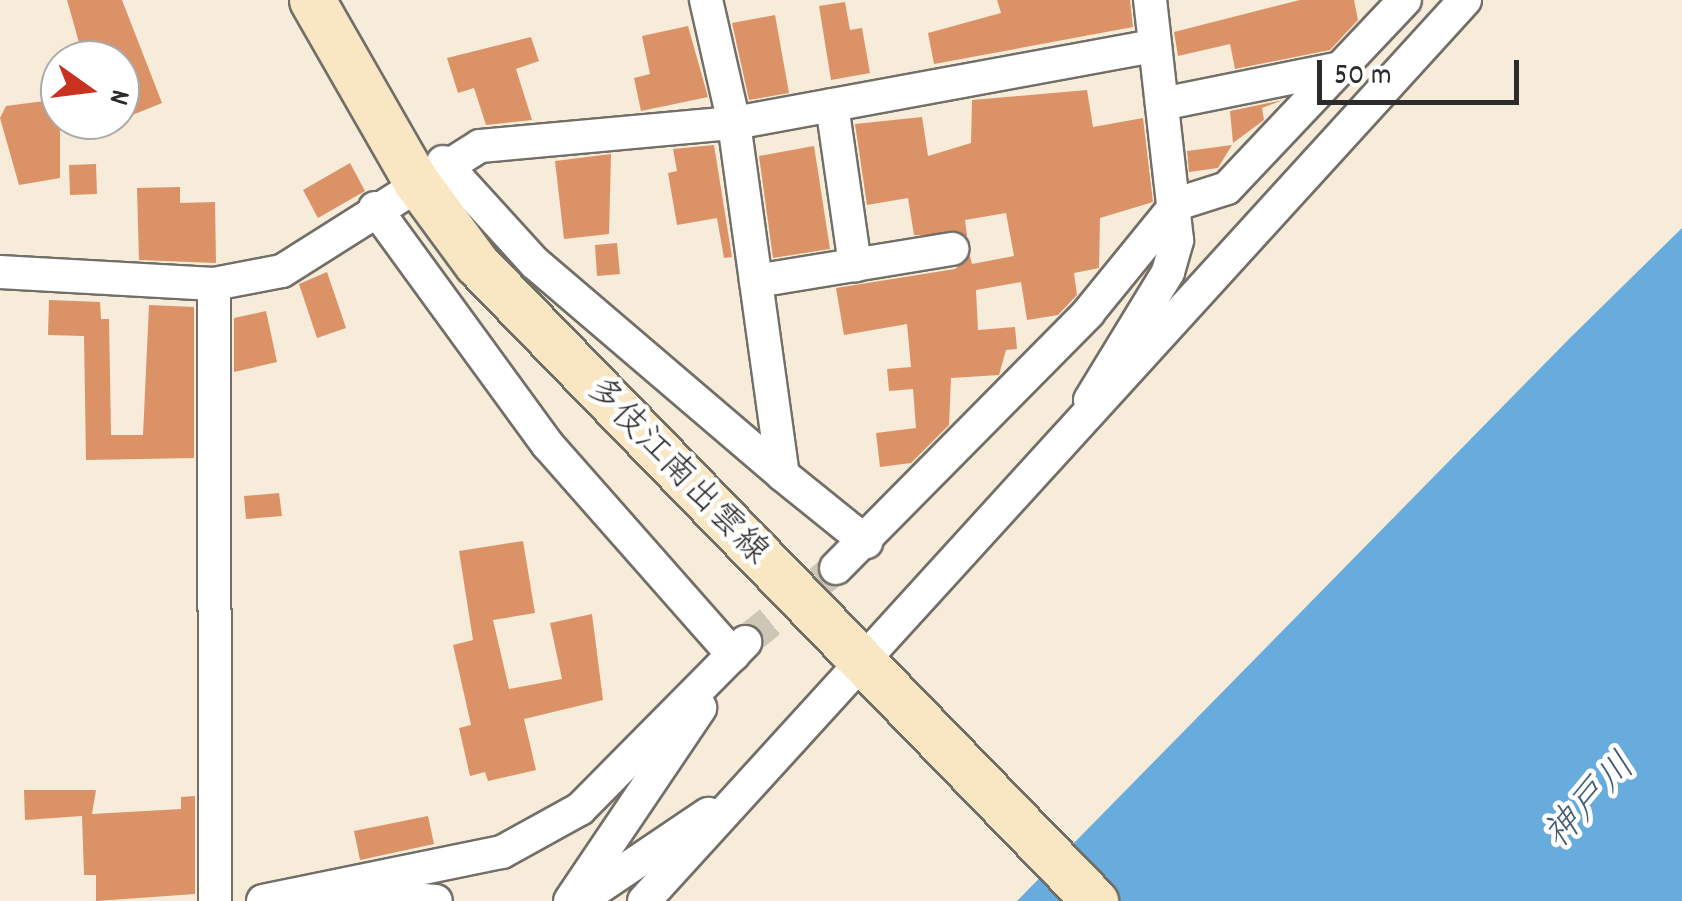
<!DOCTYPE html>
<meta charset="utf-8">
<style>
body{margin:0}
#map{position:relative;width:1682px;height:901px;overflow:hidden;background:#f6ecd9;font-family:Dekko,"Klee One",sans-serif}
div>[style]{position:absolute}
.water>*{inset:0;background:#68abdd}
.building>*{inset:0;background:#dc9267}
.street-tunnel>*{height:32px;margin-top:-16px;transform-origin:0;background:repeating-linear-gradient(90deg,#cdc5b6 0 32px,transparent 0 48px)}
.roads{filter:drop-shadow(2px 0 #726f68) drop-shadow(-2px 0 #726f68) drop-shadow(0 2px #726f68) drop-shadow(0 -2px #726f68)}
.street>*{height:32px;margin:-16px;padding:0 16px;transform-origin:16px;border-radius:16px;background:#fff}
.secondary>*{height:45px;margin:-22.5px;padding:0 22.5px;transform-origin:22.5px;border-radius:22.5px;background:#f9e7c3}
span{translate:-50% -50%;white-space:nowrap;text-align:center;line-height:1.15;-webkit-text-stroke:9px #fff;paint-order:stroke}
.street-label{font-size:35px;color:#2b2b2b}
.water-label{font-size:38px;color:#435e72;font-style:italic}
.north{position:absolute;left:40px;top:40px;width:100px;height:100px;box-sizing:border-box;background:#fff;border:2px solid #aaa;border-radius:50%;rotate:104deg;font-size:28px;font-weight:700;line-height:40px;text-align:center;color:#2b2b2b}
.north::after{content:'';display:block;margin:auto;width:35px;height:45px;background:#c8321e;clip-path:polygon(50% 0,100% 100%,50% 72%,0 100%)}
.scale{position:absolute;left:1317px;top:60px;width:202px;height:45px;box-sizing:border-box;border:5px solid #2b2b2b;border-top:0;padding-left:12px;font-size:30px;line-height:35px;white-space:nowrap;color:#2b2b2b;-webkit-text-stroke:8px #fff;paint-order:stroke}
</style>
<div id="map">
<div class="water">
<i style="clip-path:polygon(1682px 228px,1682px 901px,1017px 901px,1570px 338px)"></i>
</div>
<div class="building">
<i style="clip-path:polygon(67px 0,122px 0,162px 103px,120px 120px,120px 60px,84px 60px)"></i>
<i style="clip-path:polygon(997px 0,1130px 0,1133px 27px,934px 64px,928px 33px,1001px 13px)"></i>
<i style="clip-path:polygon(1300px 0,1354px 0,1358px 20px,1330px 50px,1235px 69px,1230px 44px,1178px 56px,1174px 32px)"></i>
<i style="clip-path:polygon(845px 2px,850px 30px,862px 28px,870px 73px,831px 80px,819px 6px)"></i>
<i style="clip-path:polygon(775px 15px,789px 93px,749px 100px,732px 23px)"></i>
<i style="clip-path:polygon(688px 26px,708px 97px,641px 111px,634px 78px,650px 74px,642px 36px)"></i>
<i style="clip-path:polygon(531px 37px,539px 61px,516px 69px,532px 120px,486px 125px,474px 88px,458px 93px,447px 58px)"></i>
<i style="clip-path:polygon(1087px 90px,1093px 127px,1143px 118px,1153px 202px,1100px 218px,1099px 268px,1074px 273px,1077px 295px,1058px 315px,1027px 320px,1021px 282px,976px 290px,978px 330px,1015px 327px,1017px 349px,1006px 350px,999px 375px,951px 378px,949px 425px,911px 463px,880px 467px,876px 433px,916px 428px,913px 389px,889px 391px,887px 369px,911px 367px,907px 324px,844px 335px,836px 288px,955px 269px,970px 256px,972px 264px,1014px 256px,1006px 213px,965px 220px,967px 236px,914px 235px,908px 198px,867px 205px,855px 124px,922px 117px,928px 156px,971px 143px,972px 100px)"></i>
<i style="clip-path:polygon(60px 99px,60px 178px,19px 185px,0 118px,6px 106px)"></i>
<i style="clip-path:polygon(1283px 100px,1262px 108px,1264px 120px,1233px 143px,1230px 111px)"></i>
<i style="clip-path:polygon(714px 145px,732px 257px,724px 258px,717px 218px,677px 225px,668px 173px,677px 171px,673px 149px)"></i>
<i style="clip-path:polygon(1232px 145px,1218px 168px,1189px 172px,1187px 151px)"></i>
<i style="clip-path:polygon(814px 146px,830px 249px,773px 258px,759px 156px)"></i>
<i style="clip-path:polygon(611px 154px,609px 234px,564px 239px,555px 161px)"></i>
<i style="clip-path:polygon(350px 163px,365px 191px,318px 218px,303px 190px)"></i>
<i style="clip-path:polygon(96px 164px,97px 194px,70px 195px,69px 165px)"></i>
<i style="clip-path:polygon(180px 187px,180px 203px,215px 202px,216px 263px,139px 260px,137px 188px)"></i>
<i style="clip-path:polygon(617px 243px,620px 274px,597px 276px,595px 245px)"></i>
<i style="clip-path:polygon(327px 272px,346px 328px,317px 338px,299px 284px)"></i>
<i style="clip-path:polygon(49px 300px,100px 302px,101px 319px,109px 319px,111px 435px,143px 435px,149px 305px,194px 307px,194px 458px,86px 460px,84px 336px,48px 335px)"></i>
<i style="clip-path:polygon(266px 311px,277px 362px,234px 372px,234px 318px)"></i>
<i style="clip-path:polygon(279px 493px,282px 516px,246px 519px,244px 496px)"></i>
<i style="clip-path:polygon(523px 541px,535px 613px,493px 620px,509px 689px,562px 679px,550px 623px,592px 614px,603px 700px,524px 719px,536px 770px,488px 781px,485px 772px,470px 776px,459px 728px,471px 725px,453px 645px,473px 640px,459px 551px)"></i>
<i style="clip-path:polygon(24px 790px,96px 790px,92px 814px,181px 809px,181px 797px,195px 796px,195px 894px,96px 901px,96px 875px,84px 875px,82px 816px,25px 820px)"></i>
<i style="clip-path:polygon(428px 816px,434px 844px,360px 860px,354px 831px)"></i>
</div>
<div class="street-tunnel">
<i style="left:745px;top:642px;width:117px;rotate:-39.1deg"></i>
</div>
<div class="roads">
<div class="street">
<i style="left:706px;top:0;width:126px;rotate:77.2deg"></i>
<i style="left:734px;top:123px;width:355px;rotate:82.1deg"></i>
<i style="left:783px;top:475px;width:107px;rotate:38.9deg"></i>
<i style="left:1162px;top:104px;width:183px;rotate:-11.4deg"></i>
<i style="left:832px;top:105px;width:162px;rotate:81.8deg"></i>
<i style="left:443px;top:162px;width:137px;rotate:47.7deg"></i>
<i style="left:535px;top:263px;width:326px;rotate:40.5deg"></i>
<i style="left:375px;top:208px;width:293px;rotate:53.9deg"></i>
<i style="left:548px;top:445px;width:280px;rotate:48.6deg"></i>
<i style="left:0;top:272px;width:214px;rotate:3.2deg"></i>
<i style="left:214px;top:284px;width:69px;rotate:-10.8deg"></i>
<i style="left:282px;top:271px;width:234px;rotate:-32.3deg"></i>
<i style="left:480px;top:146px;width:255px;rotate:-5.2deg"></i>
<i style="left:734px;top:123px;width:428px;rotate:-10.4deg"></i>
<i style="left:756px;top:281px;width:199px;rotate:-9.3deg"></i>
<i style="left:214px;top:284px;width:617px;rotate:89.91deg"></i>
<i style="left:1090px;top:400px;width:150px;rotate:-58.6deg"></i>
<i style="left:1168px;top:272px;width:33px;rotate:-74deg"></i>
<i style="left:1177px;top:240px;width:242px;rotate:-96.4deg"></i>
<i style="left:836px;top:568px;width:359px;rotate:-45.3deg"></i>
<i style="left:1088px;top:313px;width:141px;rotate:-50.8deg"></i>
<i style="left:1177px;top:204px;width:52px;rotate:-17.7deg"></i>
<i style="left:1227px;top:188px;width:259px;rotate:-46.6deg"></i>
<i style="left:346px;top:894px;width:90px;rotate:4.4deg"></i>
<i style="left:263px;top:901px;width:244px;rotate:-11.6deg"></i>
<i style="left:502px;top:852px;width:89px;rotate:-28.9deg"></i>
<i style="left:580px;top:809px;width:235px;rotate:-45.3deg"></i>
<i style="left:570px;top:901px;width:233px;rotate:-56deg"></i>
<i style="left:579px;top:901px;width:156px;rotate:-34deg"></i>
<i style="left:644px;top:901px;width:1219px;rotate:-47.66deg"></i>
</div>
<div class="secondary">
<i style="left:312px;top:0;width:207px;rotate:60.2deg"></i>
<i style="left:415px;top:180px;width:104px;rotate:53.6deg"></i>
<i style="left:477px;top:264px;width:888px;rotate:45.87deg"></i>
</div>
</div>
<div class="street-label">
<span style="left:676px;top:472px;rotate:46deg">多伎江南出雲線</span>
</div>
<div class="water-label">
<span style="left:1592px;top:803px;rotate:-47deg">神戸川</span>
</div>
<div class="north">N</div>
<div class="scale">50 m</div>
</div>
